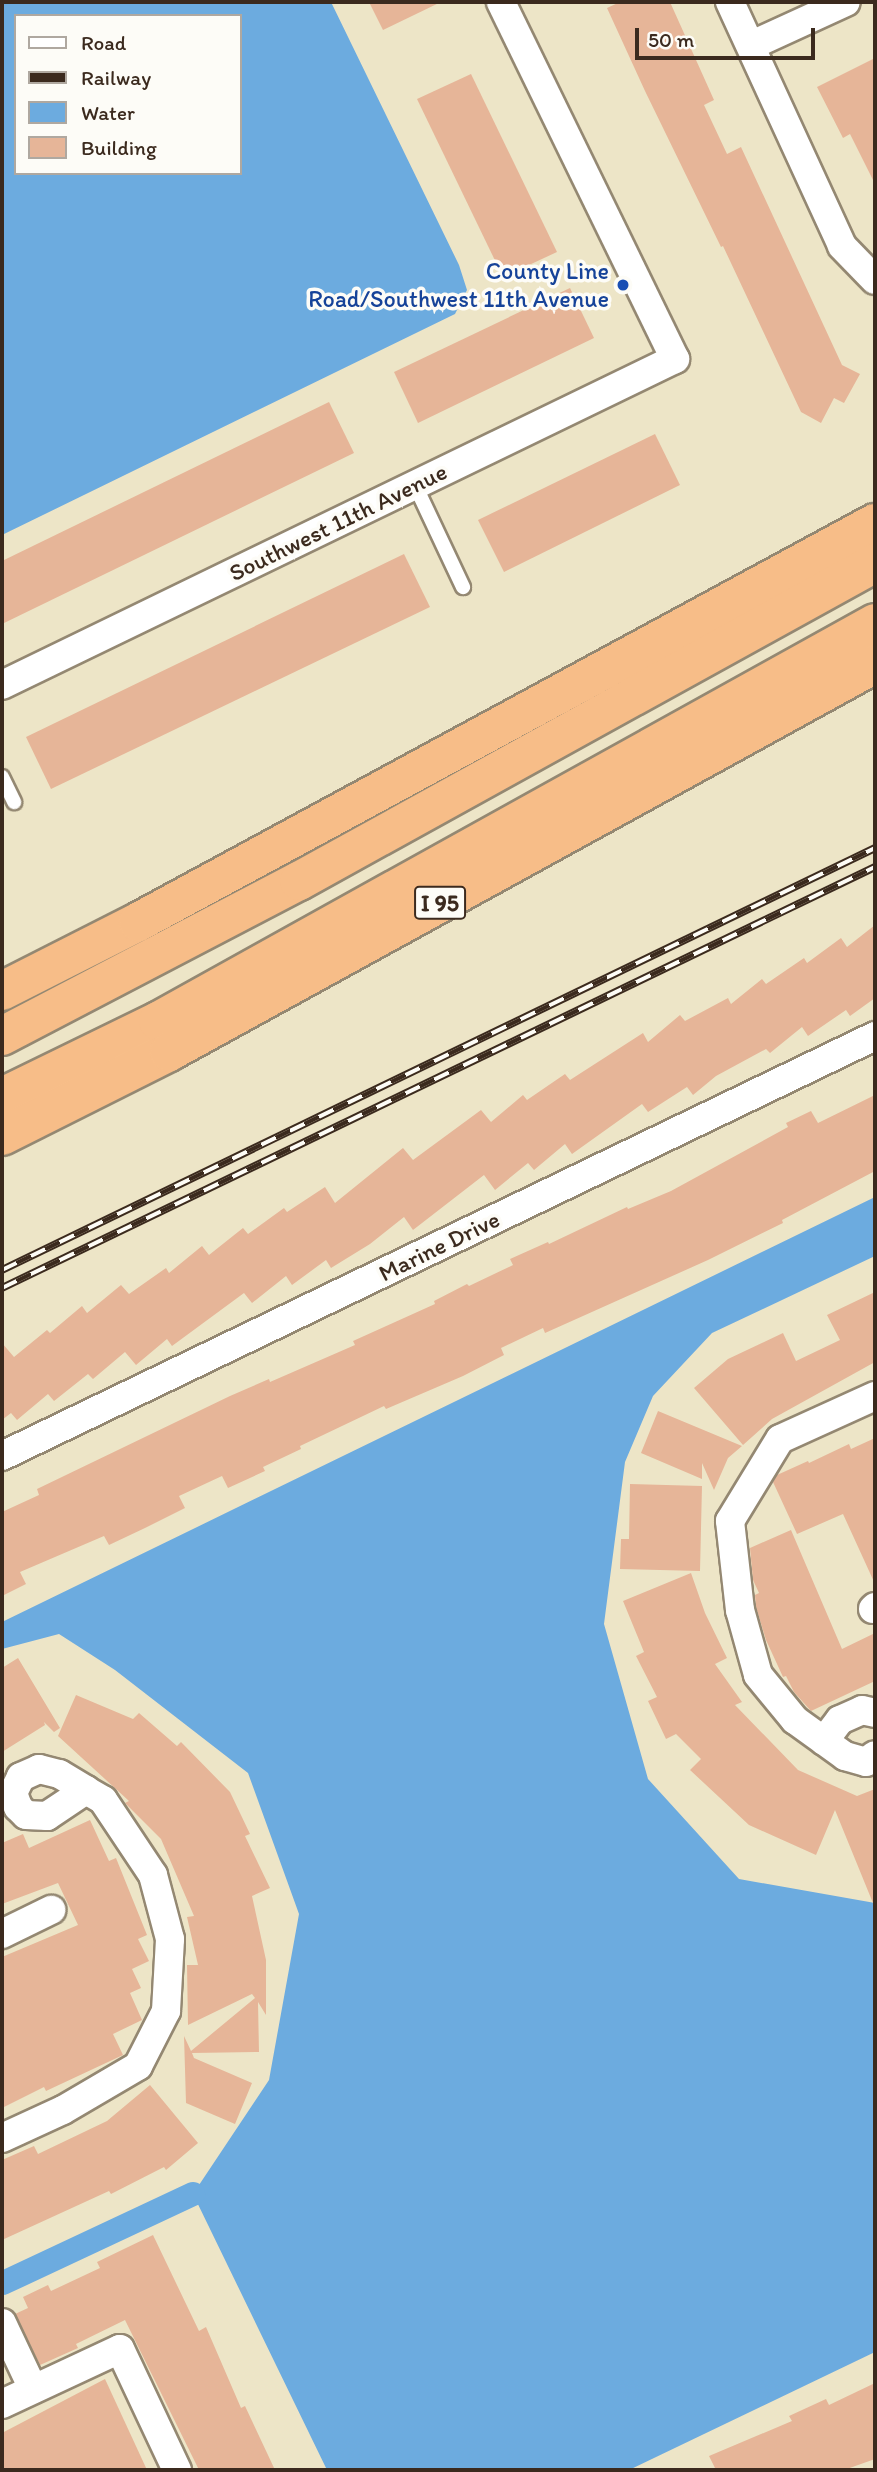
<!DOCTYPE html>
<style>
body{margin:0}
#map{position:relative;width:877px;height:2472px;overflow:hidden;background:#ede5c7;font-family:Itim,sans-serif}
div>[style]{position:absolute}
.water>*{inset:0;background:#6cabdf}
.canal>*{height:24px;margin:-12px;padding:0 12px;transform-origin:12px;border-radius:12px;background:#6cabdf}
.building>*{inset:0;background:#e6b598}
.roads{filter:drop-shadow(2px 0 #948872) drop-shadow(-2px 0 #948872) drop-shadow(0 2px #948872) drop-shadow(0 -2px #948872)}
.lane>*{height:14px;margin:-7px;padding:0 7px;transform-origin:7px;border-radius:7px;background:#fff}
.street>*{height:28px;margin:-14px;padding:0 14px;transform-origin:14px;border-radius:14px;background:#fff}
.highway>*{height:38px;margin:-19px;padding:0 19px;transform-origin:19px;border-radius:19px;background:#f7bd88}
.rail>*{height:8px;margin-top:-4px;transform-origin:0;background:repeating-linear-gradient(90deg,#fdfcf7 0 16px,#3b2a1e 0 32px);box-sizing:border-box;border-block:2px solid #3b2a1e}
.dots>*{width:19px;height:19px;translate:-50% -50%;box-sizing:border-box;border:4px solid #fdfcf7;border-radius:50%}
span{translate:-50% -50%;white-space:nowrap;text-align:center;line-height:1.15;-webkit-text-stroke:7px #fdfcf7;paint-order:stroke}
.shield-label span{padding:2px 5px;background:#fdfcf7;border:2px solid;border-radius:5px;-webkit-text-stroke-width:0}
.shield-label{font-size:23px;color:#3b2a1e;font-weight:700}
.transit-label{font-size:24px;color:#164399}
.right{translate:-100% -50%;text-align:right}
.street-label{font-size:24px;color:#3b2a1e}
.frame{position:absolute;inset:0;border:4px solid #3b2a1e;pointer-events:none}
.legend{position:absolute;left:14px;top:14px;width:228px;height:161px;box-sizing:border-box;background:#fdfcf7;border:2px solid #afa8a0;margin:0;padding:9px 12px;list-style:none;font-size:21px;color:#3b2a1e}
.legend li{display:flex;align-items:center;gap:14px;height:35px}
.legend b{width:35px;border:2px solid #afa8a0}
.scale{position:absolute;left:635px;top:28px;width:180px;height:32px;box-sizing:border-box;border:4px solid #3b2a1e;border-top:0;padding-left:9px;font-size:21px;line-height:24px;white-space:nowrap;color:#3b2a1e;-webkit-text-stroke:5px #fdfcf7;paint-order:stroke}
</style>
<div id="map">
<div class="water">
<i style="clip-path:polygon(evenodd,2px 2px,331px 2px,459px 265px,467px 290px,455px 314px,2px 535px,2px 2px,16px 16px,240px 16px,240px 173px,16px 173px,16px 16px)"></i>
<i style="clip-path:polygon(875px 1197px,875px 1256px,712px 1333px,653px 1396px,625px 1462px,604px 1624px,648px 1779px,739px 1879px,875px 1903px,875px 2352px,629px 2470px,327px 2470px,193px 2194px,269px 2080px,299px 1914px,248px 1773px,115px 1670px,59px 1634px,2px 1649px,2px 1622px)"></i>
</div>
<div class="canal">
<i style="left:3px;top:2283px;width:210px;rotate:-25.1deg"></i>
</div>
<div class="building">
<i style="clip-path:polygon(369px 2px,441px 2px,383px 30px)"></i>
<i style="clip-path:polygon(620px 2px,670px 2px,714px 100px,704px 105px,727px 154px,741px 147px,842px 365px,860px 374px,844px 403px,834px 398px,821px 423px,801px 412px,723px 246px,721px 247px,645px 91px,607px 8px)"></i>
<i style="clip-path:polygon(875px 58px,875px 184px,850px 134px,843px 138px,817px 87px)"></i>
<i style="clip-path:polygon(471px 74px,557px 252px,503px 277px,417px 99px)"></i>
<i style="clip-path:polygon(570px 288px,594px 338px,418px 423px,394px 372px)"></i>
<i style="clip-path:polygon(329px 402px,354px 453px,2px 624px,2px 561px)"></i>
<i style="clip-path:polygon(655px 434px,680px 485px,504px 572px,478px 520px)"></i>
<i style="clip-path:polygon(404px 554px,430px 607px,51px 789px,26px 737px)"></i>
<i style="clip-path:polygon(875px 925px,875px 998px,850px 1016px,846px 1010px,808px 1036px,802px 1027px,770px 1053px,766px 1049px,716px 1076px,693px 1095px,687px 1087px,648px 1112px,642px 1104px,572px 1154px,565px 1144px,534px 1170px,528px 1163px,495px 1190px,484px 1175px,413px 1230px,404px 1217px,370px 1244px,331px 1268px,326px 1260px,292px 1285px,286px 1276px,252px 1303px,244px 1293px,172px 1346px,167px 1339px,136px 1365px,125px 1352px,93px 1379px,88px 1374px,54px 1401px,48px 1394px,17px 1420px,11px 1413px,2px 1420px,2px 1343px,14px 1357px,47px 1330px,50px 1333px,82px 1306px,87px 1313px,121px 1285px,129px 1294px,166px 1268px,169px 1273px,202px 1246px,209px 1255px,243px 1228px,248px 1234px,284px 1208px,287px 1212px,325px 1187px,335px 1203px,403px 1148px,413px 1160px,481px 1110px,491px 1122px,523px 1095px,527px 1100px,565px 1074px,570px 1080px,643px 1033px,648px 1042px,680px 1015px,685px 1021px,728px 998px,731px 1004px,762px 979px,766px 984px,804px 958px,807px 963px,841px 938px,847px 947px)"></i>
<i style="clip-path:polygon(875px 1095px,875px 1171px,782px 1220px,783px 1223px,708px 1260px,545px 1333px,543px 1328px,501px 1348px,504px 1355px,463px 1376px,386px 1409px,384px 1406px,300px 1446px,301px 1449px,263px 1467px,265px 1471px,228px 1488px,222px 1476px,179px 1496px,185px 1508px,145px 1528px,109px 1545px,104px 1536px,20px 1572px,26px 1584px,2px 1596px,2px 1512px,39px 1495px,37px 1489px,230px 1396px,269px 1379px,270px 1382px,355px 1345px,353px 1341px,435px 1304px,434px 1301px,467px 1284px,469px 1286px,513px 1265px,510px 1259px,548px 1242px,549px 1244px,627px 1207px,628px 1209px,671px 1191px,788px 1127px,786px 1123px,811px 1111px,818px 1123px)"></i>
<i style="clip-path:polygon(875px 1292px,875px 1362px,772px 1419px,743px 1445px,694px 1388px,728px 1359px,783px 1333px,796px 1361px,840px 1340px,827px 1315px)"></i>
<i style="clip-path:polygon(658px 1411px,742px 1446px,728px 1458px,714px 1490px,702px 1463px,702px 1479px,641px 1453px)"></i>
<i style="clip-path:polygon(875px 1438px,875px 1584px,843px 1514px,797px 1534px,773px 1482px,777px 1475px,808px 1461px,809px 1463px,849px 1444px,851px 1449px)"></i>
<i style="clip-path:polygon(630px 1484px,702px 1486px,700px 1571px,620px 1569px,621px 1539px,629px 1539px)"></i>
<i style="clip-path:polygon(791px 1530px,842px 1649px,875px 1633px,875px 1681px,811px 1711px,794px 1692px,786px 1676px,783px 1677px,766px 1640px,756px 1607px,755px 1595px,759px 1593px,753px 1580px,750px 1548px)"></i>
<i style="clip-path:polygon(691px 1573px,705px 1613px,727px 1658px,715px 1664px,742px 1702px,735px 1705px,798px 1770px,857px 1796px,875px 1789px,875px 1908px,835px 1810px,816px 1855px,749px 1825px,690px 1770px,701px 1759px,676px 1734px,666px 1739px,648px 1701px,657px 1697px,636px 1656px,644px 1652px,623px 1601px)"></i>
<i style="clip-path:polygon(18px 1658px,60px 1728px,54px 1732px,44px 1722px,45px 1725px,2px 1752px,2px 1668px)"></i>
<i style="clip-path:polygon(76px 1695px,133px 1719px,139px 1713px,177px 1746px,181px 1742px,230px 1792px,250px 1834px,245px 1836px,270px 1888px,252px 1896px,266px 1960px,266px 2015px,258px 2002px,259px 2052px,192px 2053px,194px 2058px,252px 2083px,235px 2124px,186px 2103px,184px 2036px,191px 2051px,255px 1998px,252px 1994px,188px 2025px,187px 1965px,198px 1965px,187px 1917px,194px 1916px,161px 1839px,125px 1803px,129px 1801px,58px 1736px)"></i>
<i style="clip-path:polygon(90px 1820px,109px 1861px,116px 1858px,147px 1935px,138px 1939px,149px 1961px,132px 1969px,141px 1988px,130px 1993px,142px 2020px,113px 2034px,123px 2055px,46px 2091px,44px 2087px,2px 2108px,2px 1957px,78px 1925px,58px 1883px,2px 1904px,2px 1843px,23px 1834px,29px 1848px)"></i>
<i style="clip-path:polygon(150px 2085px,198px 2143px,166px 2170px,164px 2167px,111px 2194px,109px 2191px,2px 2240px,2px 2160px,34px 2146px,38px 2154px,107px 2121px)"></i>
<i style="clip-path:polygon(153px 2235px,199px 2331px,206px 2327px,241px 2408px,245px 2406px,275px 2470px,199px 2470px,125px 2320px,76px 2344px,78px 2348px,40px 2365px,15px 2314px,28px 2308px,23px 2297px,48px 2285px,51px 2291px,100px 2268px,97px 2262px)"></i>
<i style="clip-path:polygon(105px 2379px,147px 2470px,2px 2470px,2px 2433px)"></i>
<i style="clip-path:polygon(875px 2383px,875px 2459px,844px 2470px,716px 2470px,709px 2456px,792px 2421px,789px 2416px,826px 2399px,829px 2405px)"></i>
</div>
<div class="roads">
<div class="lane">
<i style="left:415px;top:485px;width:113px;rotate:64.8deg"></i>
<i style="left:2px;top:777px;width:28px;rotate:64deg"></i>
</div>
<div class="street">
<i style="left:730px;top:2px;width:268px;rotate:65.3deg"></i>
<i style="left:842px;top:246px;width:47px;rotate:45.9deg"></i>
<i style="left:752px;top:45px;width:103px;rotate:-24.6deg"></i>
<i style="left:2px;top:685px;width:748px;rotate:-25.85deg"></i>
<i style="left:675px;top:359px;width:397px;rotate:-116deg"></i>
<i style="left:875px;top:1396px;width:104px;rotate:155.6deg"></i>
<i style="left:780px;top:1439px;width:96px;rotate:121.4deg"></i>
<i style="left:730px;top:1521px;width:90px;rotate:83.6deg"></i>
<i style="left:740px;top:1610px;width:67px;rotate:74.5deg"></i>
<i style="left:758px;top:1675px;width:58px;rotate:50.6deg"></i>
<i style="left:795px;top:1720px;width:62px;rotate:35.8deg"></i>
<i style="left:845px;top:1756px;width:22px;rotate:16deg"></i>
<i style="left:866px;top:1762px;width:11px;rotate:-38deg"></i>
<i style="left:2px;top:1456px;width:969px;rotate:-25.69deg"></i>
<i style="left:873px;top:1609px;width:3px;rotate:-45deg"></i>
<i style="left:824px;top:1741px;width:26px;rotate:-53deg"></i>
<i style="left:840px;top:1720px;width:24px;rotate:-24deg"></i>
<i style="left:862px;top:1710px;width:13px;rotate:13deg"></i>
<i style="left:2px;top:1934px;width:55px;rotate:-26.1deg"></i>
<i style="left:2px;top:2138px;width:67px;rotate:-24.7deg"></i>
<i style="left:63px;top:2110px;width:87px;rotate:-30.4deg"></i>
<i style="left:138px;top:2066px;width:62px;rotate:-63deg"></i>
<i style="left:166px;top:2011px;width:72px;rotate:-86.8deg"></i>
<i style="left:170px;top:1939px;width:66px;rotate:-104.9deg"></i>
<i style="left:153px;top:1875px;width:90px;rotate:-123.7deg"></i>
<i style="left:103px;top:1800px;width:20px;rotate:-150deg"></i>
<i style="left:86px;top:1790px;width:31px;rotate:-149deg"></i>
<i style="left:59px;top:1774px;width:21px;rotate:-166deg"></i>
<i style="left:39px;top:1769px;width:20px;rotate:156deg"></i>
<i style="left:21px;top:1777px;width:18px;rotate:117deg"></i>
<i style="left:13px;top:1793px;width:15px;rotate:70deg"></i>
<i style="left:18px;top:1807px;width:11px;rotate:45deg"></i>
<i style="left:26px;top:1815px;width:21px;rotate:3deg"></i>
<i style="left:47px;top:1816px;width:47px;rotate:-33.7deg"></i>
<i style="left:2px;top:2323px;width:73px;rotate:64.8deg"></i>
<i style="left:2px;top:2404px;width:130px;rotate:-25deg"></i>
<i style="left:120px;top:2349px;width:134px;rotate:64.8deg"></i>
</div>
<div class="highway">
<i style="left:2px;top:991px;width:153px;rotate:-26.9deg"></i>
<i style="left:138px;top:922px;width:838px;rotate:-28.43deg"></i>
<i style="left:2px;top:1036px;width:335px;rotate:-27.6deg"></i>
<i style="left:299px;top:881px;width:658px;rotate:-28.9deg"></i>
<i style="left:2px;top:1097px;width:174px;rotate:-26deg"></i>
<i style="left:158px;top:1021px;width:820px;rotate:-29.03deg"></i>
<i style="left:2px;top:1136px;width:187px;rotate:-26.7deg"></i>
<i style="left:169px;top:1052px;width:806px;rotate:-28.79deg"></i>
</div>
</div>
<div class="rail">
<i style="left:2px;top:1270px;width:970px;rotate:-25.8deg"></i>
<i style="left:2px;top:1288px;width:969px;rotate:-25.75deg"></i>
</div>
<div class="dots">
<i style="left:623px;top:285px;background:#1a4fb4"></i>
</div>
<div class="shield-label">
<span style="left:440px;top:903px">I 95</span>
</div>
<div class="transit-label">
<span class="right" style="left:609px;top:285px">County Line<br>Road/Southwest 11th Avenue</span>
</div>
<div class="street-label">
<span style="left:338px;top:522px;rotate:-26deg">Southwest 11th Avenue</span>
<span style="left:439px;top:1246px;rotate:-26deg">Marine Drive</span>
</div>
<div class="frame"></div>
<ul class="legend">
<li><b style="height:9px;background:#fff"></b>Road</li>
<li><b style="height:9px;background:#3b2a1e"></b>Railway</li>
<li><b style="height:19px;background:#6cabdf"></b>Water</li>
<li><b style="height:19px;background:#e6b598"></b>Building</li>
</ul>
<div class="scale">50 m</div>
</div>
